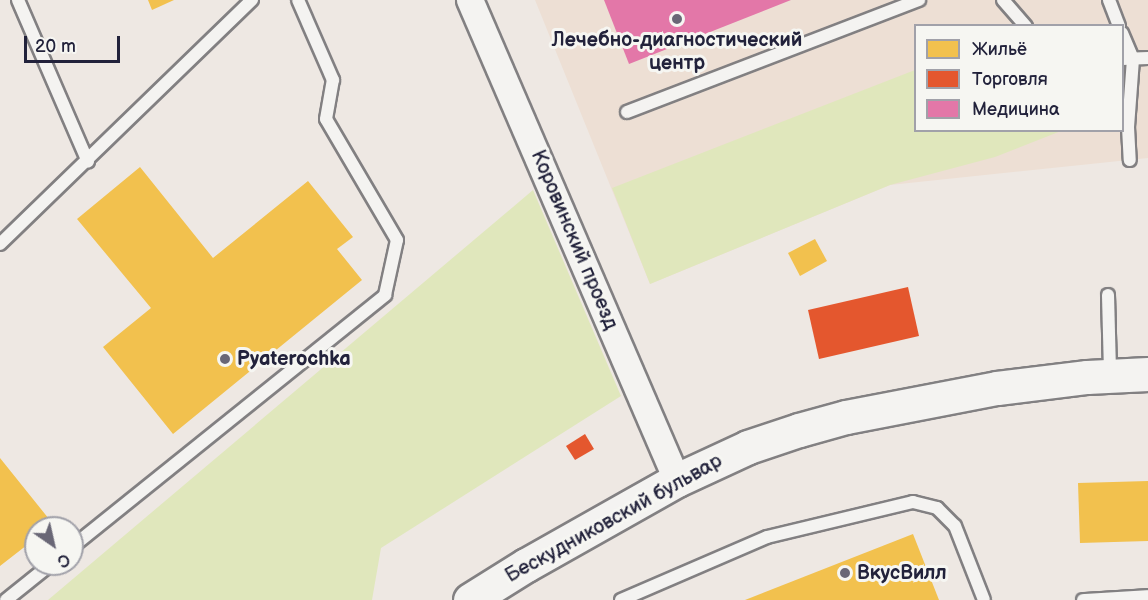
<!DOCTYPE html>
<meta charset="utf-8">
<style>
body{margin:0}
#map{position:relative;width:1148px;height:600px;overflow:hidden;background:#eee8e3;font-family:"Balsamiq Sans",sans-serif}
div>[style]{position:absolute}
.built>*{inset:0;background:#eddfd4}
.green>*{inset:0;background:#e0e7bc}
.homes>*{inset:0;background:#f2c14e}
.shops>*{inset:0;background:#e4572e}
.health>*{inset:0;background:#e377a8}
.roads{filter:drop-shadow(2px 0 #828082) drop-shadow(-2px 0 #828082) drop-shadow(0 2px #828082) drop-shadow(0 -2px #828082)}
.lane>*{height:12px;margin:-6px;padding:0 6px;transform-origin:6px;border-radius:6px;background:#f4f3f1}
.street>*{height:26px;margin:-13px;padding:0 13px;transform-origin:13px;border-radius:13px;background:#f4f3f1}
.secondary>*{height:33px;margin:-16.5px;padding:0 16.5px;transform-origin:16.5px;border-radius:16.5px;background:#f4f3f1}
.dots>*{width:16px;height:16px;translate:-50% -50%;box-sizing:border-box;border:3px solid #f6f6f2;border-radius:50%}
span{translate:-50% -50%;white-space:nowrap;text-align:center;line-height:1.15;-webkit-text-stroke:6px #f6f6f2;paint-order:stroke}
.poi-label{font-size:20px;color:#22223b;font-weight:700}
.left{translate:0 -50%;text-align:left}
.street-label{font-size:20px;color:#22223b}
.legend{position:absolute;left:914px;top:24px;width:210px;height:108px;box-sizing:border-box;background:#f6f6f2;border:2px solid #a1a1a9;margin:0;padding:8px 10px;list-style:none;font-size:18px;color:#22223b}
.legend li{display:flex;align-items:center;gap:12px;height:30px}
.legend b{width:30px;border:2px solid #a1a1a9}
.north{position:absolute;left:24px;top:516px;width:60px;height:60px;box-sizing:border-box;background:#f6f6f2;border:2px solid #a1a1a9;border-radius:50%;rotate:146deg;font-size:16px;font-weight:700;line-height:24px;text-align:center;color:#22223b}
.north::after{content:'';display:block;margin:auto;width:21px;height:27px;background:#696776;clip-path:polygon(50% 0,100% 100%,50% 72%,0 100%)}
.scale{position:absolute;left:24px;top:36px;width:96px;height:27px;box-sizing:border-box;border:3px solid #22223b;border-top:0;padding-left:8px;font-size:18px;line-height:21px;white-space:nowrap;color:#22223b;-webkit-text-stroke:4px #f6f6f2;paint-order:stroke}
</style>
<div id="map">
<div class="built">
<i style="clip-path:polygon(evenodd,535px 0,1148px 0,1148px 158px,890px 185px,650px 284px,535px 0,916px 26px,1122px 26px,1122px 130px,916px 130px,916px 26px)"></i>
</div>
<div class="green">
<i style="clip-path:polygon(915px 70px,916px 130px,1061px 131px,995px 157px,890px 185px,650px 284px,612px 188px)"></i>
<i style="clip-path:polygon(533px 190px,621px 396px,381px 548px,372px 600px,48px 600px)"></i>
</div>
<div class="homes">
<i style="clip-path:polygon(148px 0,174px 0,152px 10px)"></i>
<i style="clip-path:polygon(140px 167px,213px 258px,308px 181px,353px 237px,337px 249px,362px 280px,173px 434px,103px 347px,151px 308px,77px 219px)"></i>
<i style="clip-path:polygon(815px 239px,827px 261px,800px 276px,788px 253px)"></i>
<i style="clip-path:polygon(0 458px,53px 524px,48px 528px,36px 528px,36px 538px,0 566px)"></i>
<i style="clip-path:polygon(1148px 481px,1148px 541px,1080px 543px,1078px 483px)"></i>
<i style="clip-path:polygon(913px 534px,939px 600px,745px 600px)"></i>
</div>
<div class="shops">
<i style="clip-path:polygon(908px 287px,919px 336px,819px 359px,808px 310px)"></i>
<i style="clip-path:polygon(585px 434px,594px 449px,575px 460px,566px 446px)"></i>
</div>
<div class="health">
<i style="clip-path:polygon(604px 0,791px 0,629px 64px)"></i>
</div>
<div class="roads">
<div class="lane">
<i style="left:18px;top:0;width:176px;rotate:66.6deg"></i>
<i style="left:1003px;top:0;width:35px;rotate:49deg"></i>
<i style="left:1109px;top:0;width:28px;rotate:69deg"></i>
<i style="left:1122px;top:33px;width:28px;rotate:67deg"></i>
<i style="left:1133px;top:59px;width:68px;rotate:94.2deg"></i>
<i style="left:1128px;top:127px;width:33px;rotate:87deg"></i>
<i style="left:1122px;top:59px;width:26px;rotate:-2deg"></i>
<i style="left:627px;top:112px;width:313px;rotate:-21deg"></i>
<i style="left:0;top:244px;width:351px;rotate:-44.1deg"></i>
<i style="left:1108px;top:295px;width:79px;rotate:88.5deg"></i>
<i style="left:72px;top:547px;width:402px;rotate:-38.8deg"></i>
<i style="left:385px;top:295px;width:56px;rotate:-77.7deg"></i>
<i style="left:397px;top:240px;width:140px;rotate:-120.4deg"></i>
<i style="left:326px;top:119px;width:40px;rotate:-80deg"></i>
<i style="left:333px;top:80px;width:87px;rotate:-113.6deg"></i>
<i style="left:6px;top:600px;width:58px;rotate:-38.7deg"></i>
<i style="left:621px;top:600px;width:159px;rotate:-23.3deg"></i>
<i style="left:767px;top:537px;width:150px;rotate:-13.5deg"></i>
<i style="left:913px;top:502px;width:25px;rotate:14deg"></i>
<i style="left:937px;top:508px;width:25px;rotate:45deg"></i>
<i style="left:955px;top:526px;width:79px;rotate:68.6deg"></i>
<i style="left:1083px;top:600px;width:65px;rotate:-3.5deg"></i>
</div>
<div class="street">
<i style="left:470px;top:0;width:523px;rotate:66.67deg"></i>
</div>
<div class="secondary">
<i style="left:470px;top:600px;width:66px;rotate:-32deg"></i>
<i style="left:526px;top:565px;width:173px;rotate:-29.4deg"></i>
<i style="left:677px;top:480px;width:78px;rotate:-24.9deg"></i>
<i style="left:748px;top:447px;width:54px;rotate:-18.4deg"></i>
<i style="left:799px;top:430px;width:49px;rotate:-15.5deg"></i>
<i style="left:846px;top:417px;width:154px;rotate:-10.9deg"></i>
<i style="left:997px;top:388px;width:91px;rotate:-7deg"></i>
<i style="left:1087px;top:377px;width:61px;rotate:-2.8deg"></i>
</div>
</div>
<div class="dots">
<i style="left:677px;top:19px;background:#696776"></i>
<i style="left:225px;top:359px;background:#696776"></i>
<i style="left:845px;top:573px;background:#696776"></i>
</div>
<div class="poi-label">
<span style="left:677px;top:52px">Лечебно-диагностический<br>центр</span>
<span class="left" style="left:237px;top:359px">Pyaterochka</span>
<span class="left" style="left:857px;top:573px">ВкусВилл</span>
</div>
<div class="street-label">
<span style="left:574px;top:240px;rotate:67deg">Коровинский проезд</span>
<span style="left:614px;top:519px;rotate:-29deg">Бескудниковский бульвар</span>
</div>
<ul class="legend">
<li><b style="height:16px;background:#f2c14e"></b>Жильё</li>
<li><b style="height:16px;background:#e4572e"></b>Торговля</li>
<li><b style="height:16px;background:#e377a8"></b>Медицина</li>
</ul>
<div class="north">С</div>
<div class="scale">20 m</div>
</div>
